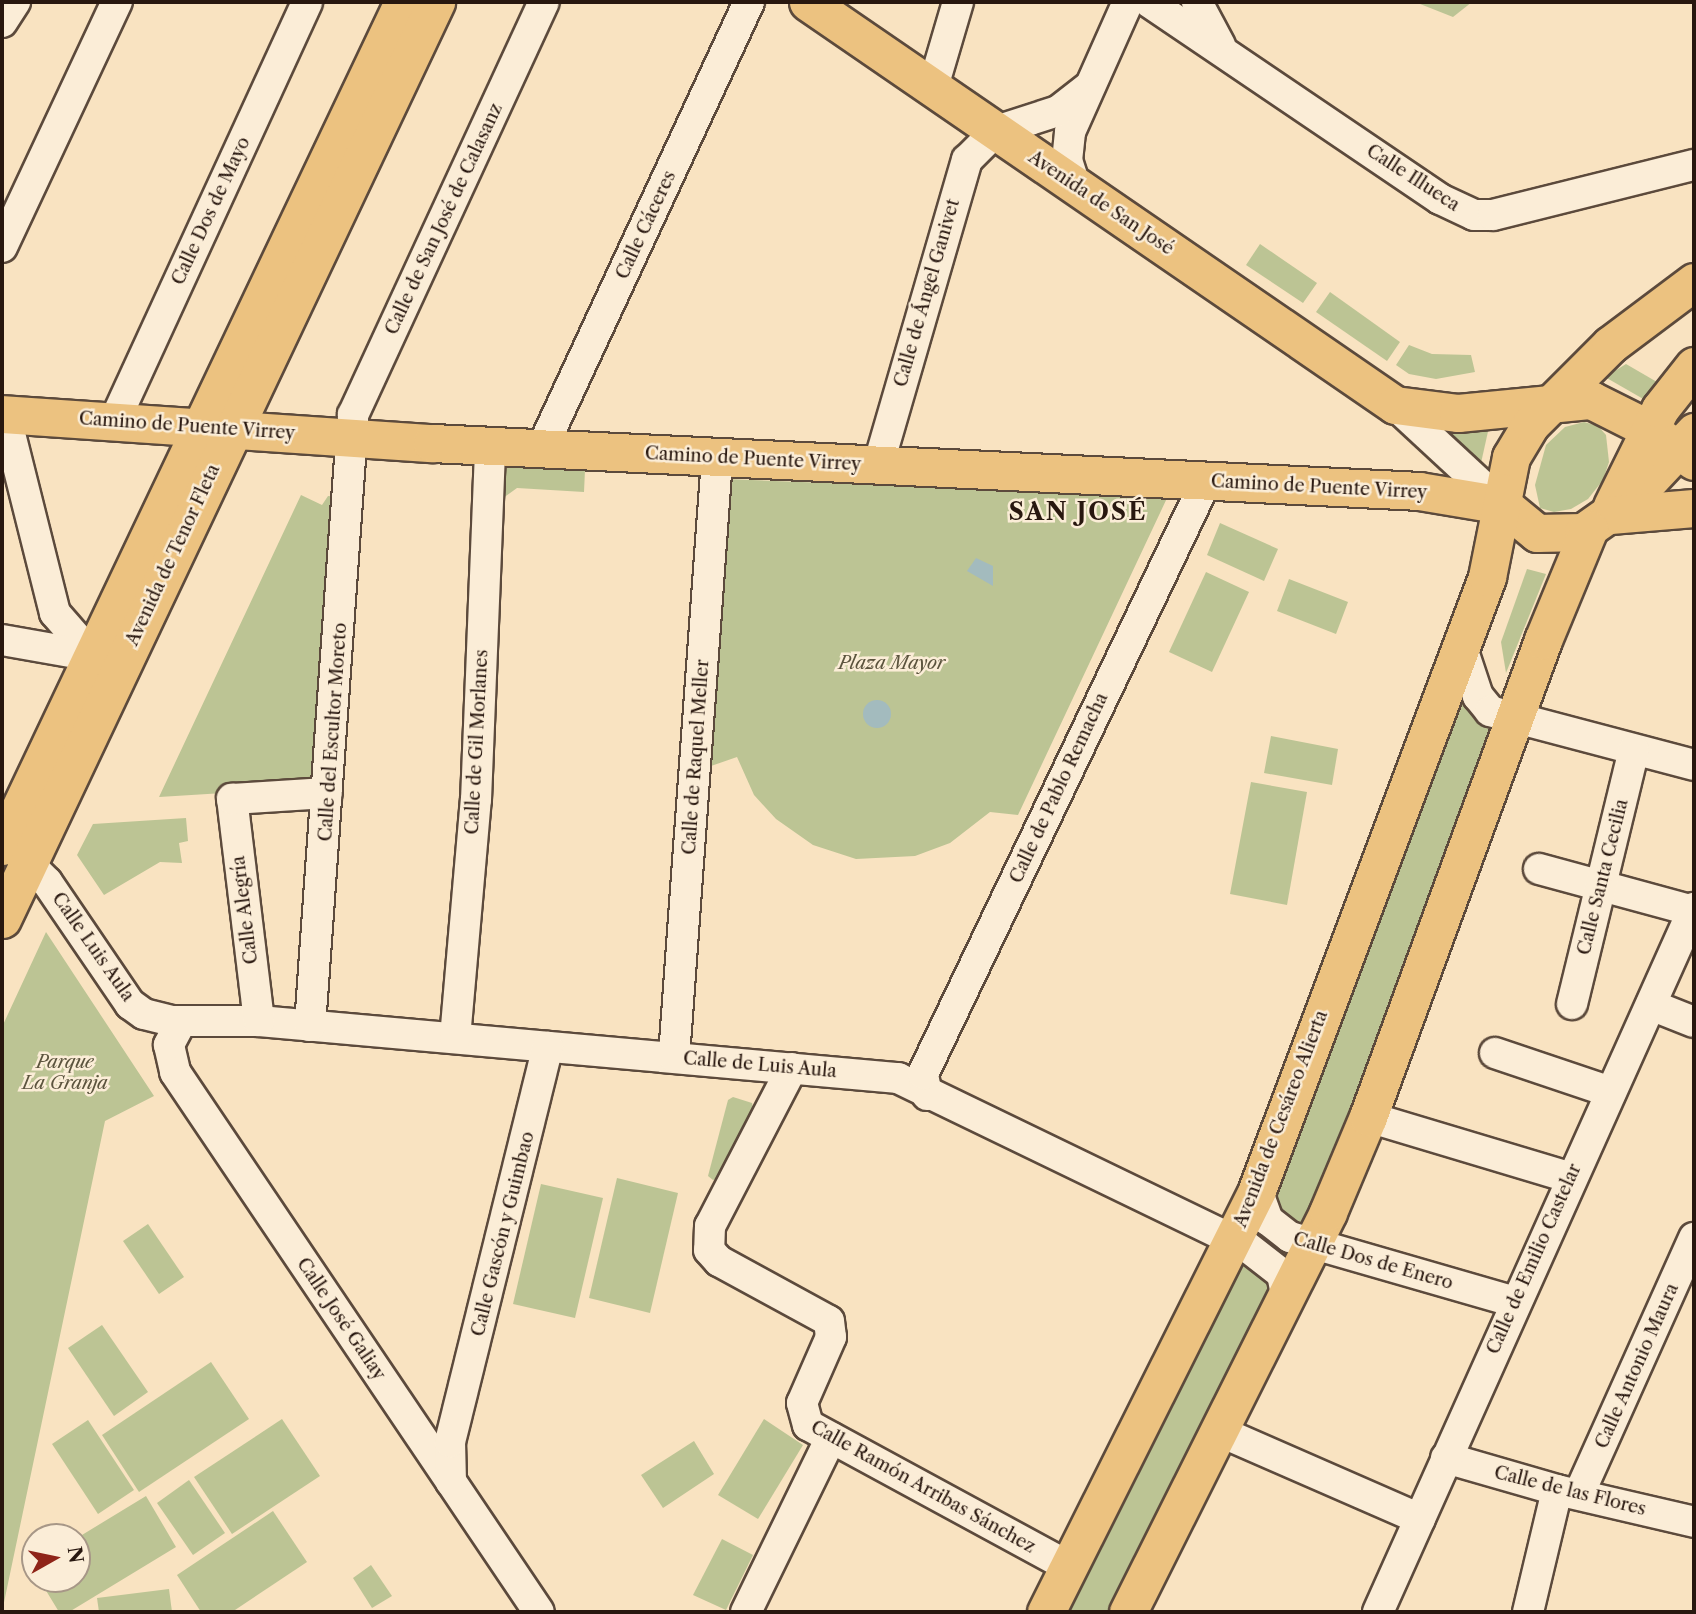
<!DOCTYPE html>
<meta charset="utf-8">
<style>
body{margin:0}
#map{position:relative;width:1696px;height:1614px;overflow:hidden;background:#f9e3c1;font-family:"Libre Caslon Text",serif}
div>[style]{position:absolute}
.green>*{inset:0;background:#bcc494}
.water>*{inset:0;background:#a3bbbe}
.round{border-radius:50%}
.roads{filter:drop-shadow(2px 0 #5c4a3c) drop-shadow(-2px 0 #5c4a3c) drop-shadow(0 2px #5c4a3c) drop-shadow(0 -2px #5c4a3c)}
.minor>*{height:30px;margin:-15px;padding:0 15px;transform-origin:15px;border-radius:15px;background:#fbedd7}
.major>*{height:37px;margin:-18.5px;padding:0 18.5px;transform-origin:18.5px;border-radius:18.5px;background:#ecc280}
span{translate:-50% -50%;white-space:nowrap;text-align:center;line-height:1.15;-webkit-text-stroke:5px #fbedd7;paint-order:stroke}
.street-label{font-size:18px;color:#28170f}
.park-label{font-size:18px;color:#5c543e;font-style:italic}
.district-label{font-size:24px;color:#28170f;font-weight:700;letter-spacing:2px}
.frame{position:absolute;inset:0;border:4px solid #28170f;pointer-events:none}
.north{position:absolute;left:21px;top:1523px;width:70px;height:70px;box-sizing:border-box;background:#fbedd7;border:2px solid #a79787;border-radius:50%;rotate:81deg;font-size:19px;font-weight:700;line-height:28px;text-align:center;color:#28170f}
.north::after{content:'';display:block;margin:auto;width:24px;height:32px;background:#8f2418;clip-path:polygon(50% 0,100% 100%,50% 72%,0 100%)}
</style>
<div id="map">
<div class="green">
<i style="clip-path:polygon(1415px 2px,1472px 2px,1453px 17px)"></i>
<i style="clip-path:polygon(1260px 244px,1317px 283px,1303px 303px,1246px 265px)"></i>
<i style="clip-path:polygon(1330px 292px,1400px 342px,1387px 361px,1316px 312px)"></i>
<i style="clip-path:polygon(1409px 345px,1432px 354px,1471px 355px,1475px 372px,1436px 379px,1409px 374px,1396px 365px)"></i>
<i style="clip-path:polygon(1626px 364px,1657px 382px,1645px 400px,1605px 377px)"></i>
<i style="clip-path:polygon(1584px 422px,1598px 426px,1606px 435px,1609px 462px,1603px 480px,1588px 499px,1571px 509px,1554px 512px,1540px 508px,1535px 485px,1546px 445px,1565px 427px)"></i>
<i style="clip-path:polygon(1489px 427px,1481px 463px,1448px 440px,1451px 428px)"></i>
<i style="clip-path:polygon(500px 466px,585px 470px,584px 492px,517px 488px,499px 501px)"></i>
<i style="clip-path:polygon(726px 479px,1168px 496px,1018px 815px,990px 812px,950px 843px,915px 856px,856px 859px,813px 845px,776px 819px,754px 795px,737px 757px,711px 766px)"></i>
<i style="clip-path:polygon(301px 495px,322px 505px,328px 496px,339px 497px,318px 787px,159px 797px)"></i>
<i style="clip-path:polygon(1220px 523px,1278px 549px,1264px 581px,1207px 555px)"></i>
<i style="clip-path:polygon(1527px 569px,1546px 574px,1506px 673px,1501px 642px)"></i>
<i style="clip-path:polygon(1206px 572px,1249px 592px,1212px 672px,1169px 652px)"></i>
<i style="clip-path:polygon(1289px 579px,1348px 602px,1336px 634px,1277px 611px)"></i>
<i style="clip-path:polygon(1464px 700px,1490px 730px,1318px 1196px,1307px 1220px,1296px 1225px,1278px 1209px,1278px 1185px)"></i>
<i style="clip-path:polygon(1271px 736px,1338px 749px,1332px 785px,1264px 773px)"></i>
<i style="clip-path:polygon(1251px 782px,1307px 792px,1287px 905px,1230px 894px)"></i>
<i style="clip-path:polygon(186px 818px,188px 841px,179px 843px,182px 863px,160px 862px,104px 895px,77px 855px,93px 824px)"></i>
<i style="clip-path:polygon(46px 932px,154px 1096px,105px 1121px,2px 1612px,2px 1027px)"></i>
<i style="clip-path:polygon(733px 1097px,752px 1103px,754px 1112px,720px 1177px,713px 1180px,708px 1176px,728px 1100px)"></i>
<i style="clip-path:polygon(617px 1178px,678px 1193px,650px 1313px,589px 1298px)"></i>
<i style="clip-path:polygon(541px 1184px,603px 1198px,575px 1318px,513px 1304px)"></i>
<i style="clip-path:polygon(148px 1224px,184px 1277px,159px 1294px,123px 1241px)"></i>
<i style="clip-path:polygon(1245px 1261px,1268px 1275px,1270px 1290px,1260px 1317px,1110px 1612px,1065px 1612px)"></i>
<i style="clip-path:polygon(102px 1325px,148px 1392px,114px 1416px,68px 1348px)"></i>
<i style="clip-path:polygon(211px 1362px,249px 1419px,139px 1492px,102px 1435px)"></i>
<i style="clip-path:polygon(282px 1419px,320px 1476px,232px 1534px,194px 1477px)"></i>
<i style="clip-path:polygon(764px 1419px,803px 1445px,758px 1519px,718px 1495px)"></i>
<i style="clip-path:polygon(88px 1420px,134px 1490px,98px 1514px,52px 1444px)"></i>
<i style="clip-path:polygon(694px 1441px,714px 1474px,663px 1508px,641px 1475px)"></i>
<i style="clip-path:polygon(189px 1480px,225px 1533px,193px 1555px,157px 1503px)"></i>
<i style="clip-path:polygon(146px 1496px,176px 1547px,69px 1612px,59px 1612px,39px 1579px,77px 1579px,77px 1538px)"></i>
<i style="clip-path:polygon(273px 1511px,307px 1562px,232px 1612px,201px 1612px,177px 1575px)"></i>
<i style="clip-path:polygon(722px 1539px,753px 1555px,726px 1610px,693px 1595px)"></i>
<i style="clip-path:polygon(371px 1565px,392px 1596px,372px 1608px,353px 1578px)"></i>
<i style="clip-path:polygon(169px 1589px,172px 1612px,99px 1612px,97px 1598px)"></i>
</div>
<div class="water">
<i style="clip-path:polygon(976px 558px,993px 566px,993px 586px,967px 571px)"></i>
<i class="round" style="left:863px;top:700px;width:28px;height:28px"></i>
</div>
<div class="roads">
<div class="minor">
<i style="left:1149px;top:2px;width:351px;rotate:34.1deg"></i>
<i style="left:1440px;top:199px;width:38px;rotate:25deg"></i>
<i style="left:1474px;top:215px;width:19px"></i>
<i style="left:1493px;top:215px;width:207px;rotate:-14deg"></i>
<i style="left:1197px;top:2px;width:49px;rotate:61.9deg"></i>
<i style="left:2px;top:22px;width:24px;rotate:-57deg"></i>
<i style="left:933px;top:87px;width:89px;rotate:-73.6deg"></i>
<i style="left:1075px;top:185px;width:25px;rotate:-108deg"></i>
<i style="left:1067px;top:161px;width:29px;rotate:-84deg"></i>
<i style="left:1070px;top:132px;width:142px;rotate:-66deg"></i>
<i style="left:2px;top:247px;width:271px;rotate:-64.9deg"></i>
<i style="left:1395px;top:405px;width:147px;rotate:42.8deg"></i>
<i style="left:5px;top:414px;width:205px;rotate:75.9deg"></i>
<i style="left:55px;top:613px;width:40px;rotate:49deg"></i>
<i style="left:115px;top:420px;width:460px;rotate:-65.3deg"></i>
<i style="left:542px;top:448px;width:492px;rotate:-65.1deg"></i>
<i style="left:878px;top:466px;width:319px;rotate:-73.8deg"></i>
<i style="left:967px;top:160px;width:41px;rotate:-45deg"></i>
<i style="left:996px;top:131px;width:65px;rotate:-17.9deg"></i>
<i style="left:1058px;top:111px;width:37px;rotate:-38deg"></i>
<i style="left:2px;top:640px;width:75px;rotate:10deg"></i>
<i style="left:1462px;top:648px;width:51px;rotate:71.6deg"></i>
<i style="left:1478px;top:696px;width:19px;rotate:51deg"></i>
<i style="left:1490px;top:711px;width:211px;rotate:14.8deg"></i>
<i style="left:15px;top:850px;width:45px;rotate:45deg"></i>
<i style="left:47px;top:882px;width:148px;rotate:55.8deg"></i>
<i style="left:130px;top:1004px;width:17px;rotate:36deg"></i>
<i style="left:144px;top:1014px;width:29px;rotate:14deg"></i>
<i style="left:172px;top:1021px;width:87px"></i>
<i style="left:259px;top:1021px;width:642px;rotate:5.1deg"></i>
<i style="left:898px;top:1078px;width:386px;rotate:25.8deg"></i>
<i style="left:1246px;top:1246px;width:46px;rotate:37.9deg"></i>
<i style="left:1282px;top:1274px;width:26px;rotate:79deg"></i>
<i style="left:1539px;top:869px;width:161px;rotate:15.2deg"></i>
<i style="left:1572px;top:1004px;width:261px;rotate:-76.3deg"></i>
<i style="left:1651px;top:1005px;width:46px;rotate:21.6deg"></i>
<i style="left:259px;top:1021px;width:224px;rotate:-96.9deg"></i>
<i style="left:232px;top:799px;width:95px;rotate:-3.6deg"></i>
<i style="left:181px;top:1022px;width:26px;rotate:118deg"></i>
<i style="left:169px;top:1045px;width:28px;rotate:77deg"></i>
<i style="left:175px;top:1072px;width:651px;rotate:56.02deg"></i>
<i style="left:310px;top:1026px;width:613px;rotate:-85.97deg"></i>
<i style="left:353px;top:415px;width:455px;rotate:-65.2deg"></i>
<i style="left:455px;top:1038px;width:239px;rotate:-85deg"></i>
<i style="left:476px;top:800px;width:354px;rotate:-87.7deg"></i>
<i style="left:1495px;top:1053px;width:122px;rotate:18.6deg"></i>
<i style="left:674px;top:1057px;width:601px;rotate:-85.89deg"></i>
<i style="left:792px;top:1068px;width:178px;rotate:117.4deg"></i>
<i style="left:710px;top:1226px;width:24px;rotate:92deg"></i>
<i style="left:709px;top:1250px;width:15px;rotate:48deg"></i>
<i style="left:719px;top:1261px;width:125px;rotate:28.6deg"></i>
<i style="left:829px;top:1321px;width:16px;rotate:83deg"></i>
<i style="left:831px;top:1337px;width:72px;rotate:113.7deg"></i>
<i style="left:802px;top:1403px;width:23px;rotate:75deg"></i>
<i style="left:808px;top:1425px;width:297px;rotate:28.5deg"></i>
<i style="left:927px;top:1095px;width:21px;rotate:-101deg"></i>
<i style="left:923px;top:1074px;width:657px;rotate:-64.49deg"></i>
<i style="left:1368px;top:1117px;width:212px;rotate:16.7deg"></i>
<i style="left:1257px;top:1190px;width:32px;rotate:70deg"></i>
<i style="left:1268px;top:1220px;width:28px;rotate:38deg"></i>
<i style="left:1290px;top:1237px;width:234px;rotate:16.1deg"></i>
<i style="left:1221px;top:1432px;width:217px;rotate:23.6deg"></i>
<i style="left:1446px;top:1458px;width:116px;rotate:16.1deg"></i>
<i style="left:1557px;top:1490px;width:141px;rotate:13.1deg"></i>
<i style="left:451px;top:1482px;width:40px;rotate:-91.4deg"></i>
<i style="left:450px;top:1442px;width:407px;rotate:-76.1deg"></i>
<i style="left:1579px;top:1494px;width:281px;rotate:-65.8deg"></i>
<i style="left:746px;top:1612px;width:194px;rotate:-64deg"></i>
<i style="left:1378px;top:1612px;width:772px;rotate:-65.83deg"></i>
<i style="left:1528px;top:1612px;width:125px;rotate:-76.6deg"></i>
</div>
<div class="major">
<i style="left:808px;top:2px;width:712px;rotate:34.47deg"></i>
<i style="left:1395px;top:405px;width:64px;rotate:7.2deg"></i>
<i style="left:1458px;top:413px;width:134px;rotate:-5.6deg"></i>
<i style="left:1591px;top:400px;width:65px;rotate:26.6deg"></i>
<i style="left:1649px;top:429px;width:55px;rotate:35.4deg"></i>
<i style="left:2px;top:414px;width:431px;rotate:3.9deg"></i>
<i style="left:432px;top:443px;width:988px;rotate:2.78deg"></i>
<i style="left:1419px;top:491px;width:85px;rotate:9.5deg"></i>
<i style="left:1503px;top:505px;width:44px;rotate:39.5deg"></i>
<i style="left:1537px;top:533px;width:46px;rotate:-1.2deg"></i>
<i style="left:1583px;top:532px;width:62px;rotate:-35.2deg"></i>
<i style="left:1634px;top:496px;width:88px;rotate:-46.8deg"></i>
<i style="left:1612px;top:506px;width:108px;rotate:-63.7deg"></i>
<i style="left:1660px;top:409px;width:55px;rotate:-51.7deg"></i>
<i style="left:1610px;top:515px;width:84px;rotate:-4.8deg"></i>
<i style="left:2px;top:846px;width:934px;rotate:-64.59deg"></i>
<i style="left:2px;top:919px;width:1015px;rotate:-64.67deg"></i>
<i style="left:1046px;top:1612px;width:472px;rotate:-63.4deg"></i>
<i style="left:1257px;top:1190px;width:655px;rotate:-69.43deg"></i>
<i style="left:1487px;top:577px;width:122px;rotate:-78.7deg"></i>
<i style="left:1511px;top:457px;width:39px;rotate:-59deg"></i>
<i style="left:1531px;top:424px;width:112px;rotate:-45deg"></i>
<i style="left:1610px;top:345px;width:105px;rotate:-36.9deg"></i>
<i style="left:1128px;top:1612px;width:447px;rotate:-63.4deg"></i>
<i style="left:1328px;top:1212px;width:103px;rotate:-67.2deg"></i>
<i style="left:1368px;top:1117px;width:508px;rotate:-69.85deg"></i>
<i style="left:1543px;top:640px;width:120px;rotate:-67.5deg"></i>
</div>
</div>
<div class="street-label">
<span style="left:1413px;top:178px;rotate:33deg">Calle Illueca</span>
<span style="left:1101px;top:203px;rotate:34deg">Avenida de San José</span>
<span style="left:211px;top:211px;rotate:-65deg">Calle Dos de Mayo</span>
<span style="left:444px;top:219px;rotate:-65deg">Calle de San José de Calasanz</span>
<span style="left:646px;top:225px;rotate:-65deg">Calle Cáceres</span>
<span style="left:927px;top:293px;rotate:-74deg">Calle de Ángel Ganivet</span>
<span style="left:187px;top:426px;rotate:4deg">Camino de Puente Virrey</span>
<span style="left:753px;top:459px;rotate:3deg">Camino de Puente Virrey</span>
<span style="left:1319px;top:487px;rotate:3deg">Camino de Puente Virrey</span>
<span style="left:173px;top:555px;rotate:-65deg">Avenida de Tenor Fleta</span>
<span style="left:333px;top:732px;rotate:-86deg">Calle del Escultor Moreto</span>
<span style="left:477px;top:742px;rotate:-87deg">Calle de Gil Morlanes</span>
<span style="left:696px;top:757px;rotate:-86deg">Calle de Raquel Meller</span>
<span style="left:1059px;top:788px;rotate:-65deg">Calle de Pablo Remacha</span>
<span style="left:1603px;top:877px;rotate:-76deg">Calle Santa Cecilia</span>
<span style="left:245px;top:910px;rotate:-97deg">Calle Alegría</span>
<span style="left:93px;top:947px;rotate:55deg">Calle Luis Aula</span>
<span style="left:760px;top:1065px;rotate:5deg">Calle de Luis Aula</span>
<span style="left:1281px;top:1119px;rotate:-69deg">Avenida de Cesáreo Alierta</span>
<span style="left:503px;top:1234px;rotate:-76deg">Calle Gascón y Guimbao</span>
<span style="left:1534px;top:1259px;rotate:-66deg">Calle de Emilio Castelar</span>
<span style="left:1373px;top:1261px;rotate:16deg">Calle Dos de Enero</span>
<span style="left:341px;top:1319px;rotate:56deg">Calle José Galiay</span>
<span style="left:1637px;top:1366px;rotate:-66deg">Calle Antonio Maura</span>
<span style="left:923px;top:1487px;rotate:29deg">Calle Ramón Arribas Sánchez</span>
<span style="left:1570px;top:1491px;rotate:14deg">Calle de las Flores</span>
</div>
<div class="park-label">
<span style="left:892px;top:663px">Plaza Mayor</span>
<span style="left:65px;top:1073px">Parque<br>La Granja</span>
</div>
<div class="district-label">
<span style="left:1078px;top:512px">SAN JOSÉ</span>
</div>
<div class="frame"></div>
<div class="north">N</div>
</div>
